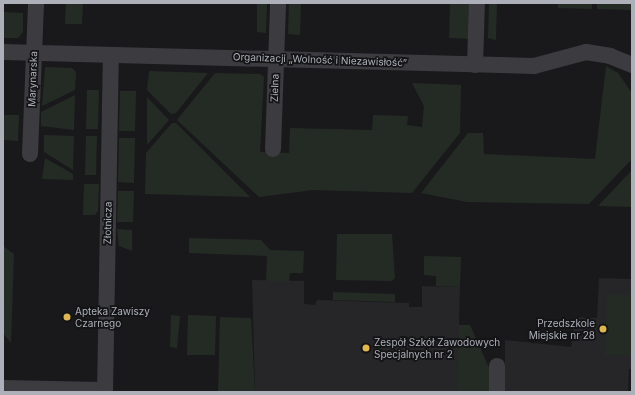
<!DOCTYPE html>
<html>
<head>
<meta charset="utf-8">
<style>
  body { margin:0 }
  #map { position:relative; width:635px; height:395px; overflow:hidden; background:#19191b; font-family:Inter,sans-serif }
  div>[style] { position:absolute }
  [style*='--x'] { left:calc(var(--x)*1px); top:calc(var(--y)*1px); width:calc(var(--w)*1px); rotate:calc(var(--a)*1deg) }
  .built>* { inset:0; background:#262528 }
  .green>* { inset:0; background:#242b25 }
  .street>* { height:16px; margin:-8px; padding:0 8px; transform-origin:8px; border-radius:8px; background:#3b3b40 }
  .dots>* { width:11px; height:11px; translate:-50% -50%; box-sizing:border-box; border:2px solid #141416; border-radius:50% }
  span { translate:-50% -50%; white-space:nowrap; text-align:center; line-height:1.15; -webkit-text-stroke:3.5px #141416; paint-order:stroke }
  .street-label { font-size:10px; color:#adb0b9 }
  .poi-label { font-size:10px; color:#adb0b9 }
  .left { translate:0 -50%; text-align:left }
  .right { translate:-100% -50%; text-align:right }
  .frame { position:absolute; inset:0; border:4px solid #adb0b9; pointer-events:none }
</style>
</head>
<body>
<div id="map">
  <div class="built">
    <div style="clip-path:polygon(599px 278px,632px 279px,632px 369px,629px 369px,628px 392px,505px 392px,505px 340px,571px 347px,575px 317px,597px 318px)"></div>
    <div style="clip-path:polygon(252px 280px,304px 281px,304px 304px,315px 305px,317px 300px,409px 303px,409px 307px,422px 307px,422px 286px,460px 287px,459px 325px,470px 325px,489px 392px,255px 392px)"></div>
  </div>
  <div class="green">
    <div style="clip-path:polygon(66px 3px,83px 3px,82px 24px,65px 24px)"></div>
    <div style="clip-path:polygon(257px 3px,267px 3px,266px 33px,257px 32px)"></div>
    <div style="clip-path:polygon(289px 3px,301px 3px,300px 35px,288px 34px)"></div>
    <div style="clip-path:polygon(450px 3px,471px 3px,470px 39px,449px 38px)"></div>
    <div style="clip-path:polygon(489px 3px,497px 3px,496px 40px,488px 38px)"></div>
    <div style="clip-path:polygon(558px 3px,592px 3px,592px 9px,558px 8px)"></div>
    <div style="clip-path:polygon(597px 3px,631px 3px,631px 10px,597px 9px)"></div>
    <div style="clip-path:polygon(3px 12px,23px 13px,23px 32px,18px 38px,3px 38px)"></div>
    <div style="clip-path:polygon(606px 66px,618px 73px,632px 93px,632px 159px,589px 204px,467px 202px,421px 193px,468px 133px,483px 133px,484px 154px,595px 159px)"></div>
    <div style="clip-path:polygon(45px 67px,72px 68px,76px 72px,75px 90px,42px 106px)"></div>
    <div style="clip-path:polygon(149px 71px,208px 73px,176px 113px,171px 114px,147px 90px)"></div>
    <div style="clip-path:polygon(215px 73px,260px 74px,264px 77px,260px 152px,289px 153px,290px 128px,372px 130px,373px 115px,408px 116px,407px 125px,422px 127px,424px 106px,412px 83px,461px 85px,460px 133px,412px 193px,313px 190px,259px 197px,177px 120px)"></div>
    <div style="clip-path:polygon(87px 90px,99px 90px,98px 129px,86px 129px)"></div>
    <div style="clip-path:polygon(120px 91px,136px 91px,135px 131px,119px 131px)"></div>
    <div style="clip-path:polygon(75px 95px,74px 130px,41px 126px,41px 112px)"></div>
    <div style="clip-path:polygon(147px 97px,169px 120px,147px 145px)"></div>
    <div style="clip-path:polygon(3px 115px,19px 115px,18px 141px,3px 140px)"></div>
    <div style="clip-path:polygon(172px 123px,176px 123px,250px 197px,145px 194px,146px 153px)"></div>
    <div style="clip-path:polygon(44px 135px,74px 136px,73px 170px,44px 152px)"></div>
    <div style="clip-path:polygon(86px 136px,97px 136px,96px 175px,85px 175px)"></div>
    <div style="clip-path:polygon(119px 138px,135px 138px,134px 183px,118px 182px)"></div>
    <div style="clip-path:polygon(45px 158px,73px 174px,73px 180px,42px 179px)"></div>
    <div style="clip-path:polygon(632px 170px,632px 207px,598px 206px)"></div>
    <div style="clip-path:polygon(84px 184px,99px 184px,98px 211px,95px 215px,83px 215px)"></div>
    <div style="clip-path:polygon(118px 191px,134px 191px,133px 222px,117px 222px)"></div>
    <div style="clip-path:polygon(117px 229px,132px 230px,132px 251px,119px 246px)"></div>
    <div style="clip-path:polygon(337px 234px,392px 234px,395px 278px,392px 281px,336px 280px)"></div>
    <div style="clip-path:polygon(189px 238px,261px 240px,270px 250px,304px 251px,303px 273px,290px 273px,289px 281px,266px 281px,267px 256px,189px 253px)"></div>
    <div style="clip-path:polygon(3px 246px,14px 254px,11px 343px,3px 333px)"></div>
    <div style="clip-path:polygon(424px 256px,461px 257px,460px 287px,436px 286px,436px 276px,424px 275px)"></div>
    <div style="clip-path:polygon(333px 292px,395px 294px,395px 302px,333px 300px)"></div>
    <div style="clip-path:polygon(607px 295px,632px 295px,632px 355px,605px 355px)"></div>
    <div style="clip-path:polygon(171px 315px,180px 316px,177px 348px,170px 347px)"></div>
    <div style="clip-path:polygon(188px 315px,216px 316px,215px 355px,187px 355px)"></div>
    <div style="clip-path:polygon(220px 317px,251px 318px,255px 392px,218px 392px)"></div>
    <div style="clip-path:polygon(459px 325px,470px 325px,490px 370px,489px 392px,457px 392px)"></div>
  </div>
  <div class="street">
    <div style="--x:3;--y:52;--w:531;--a:1.51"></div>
    <div style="--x:534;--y:66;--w:54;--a:-15.1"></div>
    <div style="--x:586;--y:52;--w:24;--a:9"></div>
    <div style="--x:610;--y:56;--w:24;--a:22"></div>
    <div style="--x:475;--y:65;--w:62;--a:-88.2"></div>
    <div style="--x:273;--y:149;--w:146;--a:-88"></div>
    <div style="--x:30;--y:154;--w:151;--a:-87.7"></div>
    <div style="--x:3;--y:388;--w:102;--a:1.1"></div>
    <div style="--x:105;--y:392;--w:337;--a:-89"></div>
    <div style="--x:497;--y:392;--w:26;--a:-90"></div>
  </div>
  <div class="dots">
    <div style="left:67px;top:317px;background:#dfb74d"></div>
    <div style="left:603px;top:329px;background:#dfb74d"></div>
    <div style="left:366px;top:348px;background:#dfb74d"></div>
  </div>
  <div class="street-label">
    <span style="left:320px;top:60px;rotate:2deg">Organizacji „Wolność i Niezawisłość”</span>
    <span style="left:33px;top:79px;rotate:-88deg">Marynarska</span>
    <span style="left:275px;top:88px;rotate:-88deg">Zielna</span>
    <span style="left:108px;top:223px;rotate:-89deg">Złotnicza</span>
  </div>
  <div class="poi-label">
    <span class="left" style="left:75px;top:317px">Apteka Zawiszy<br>Czarnego</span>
    <span class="right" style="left:595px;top:329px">Przedszkole<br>Miejskie nr 28</span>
    <span class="left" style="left:374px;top:348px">Zespół Szkół Zawodowych<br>Specjalnych nr 2</span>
  </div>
  <div class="frame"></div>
</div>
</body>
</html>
